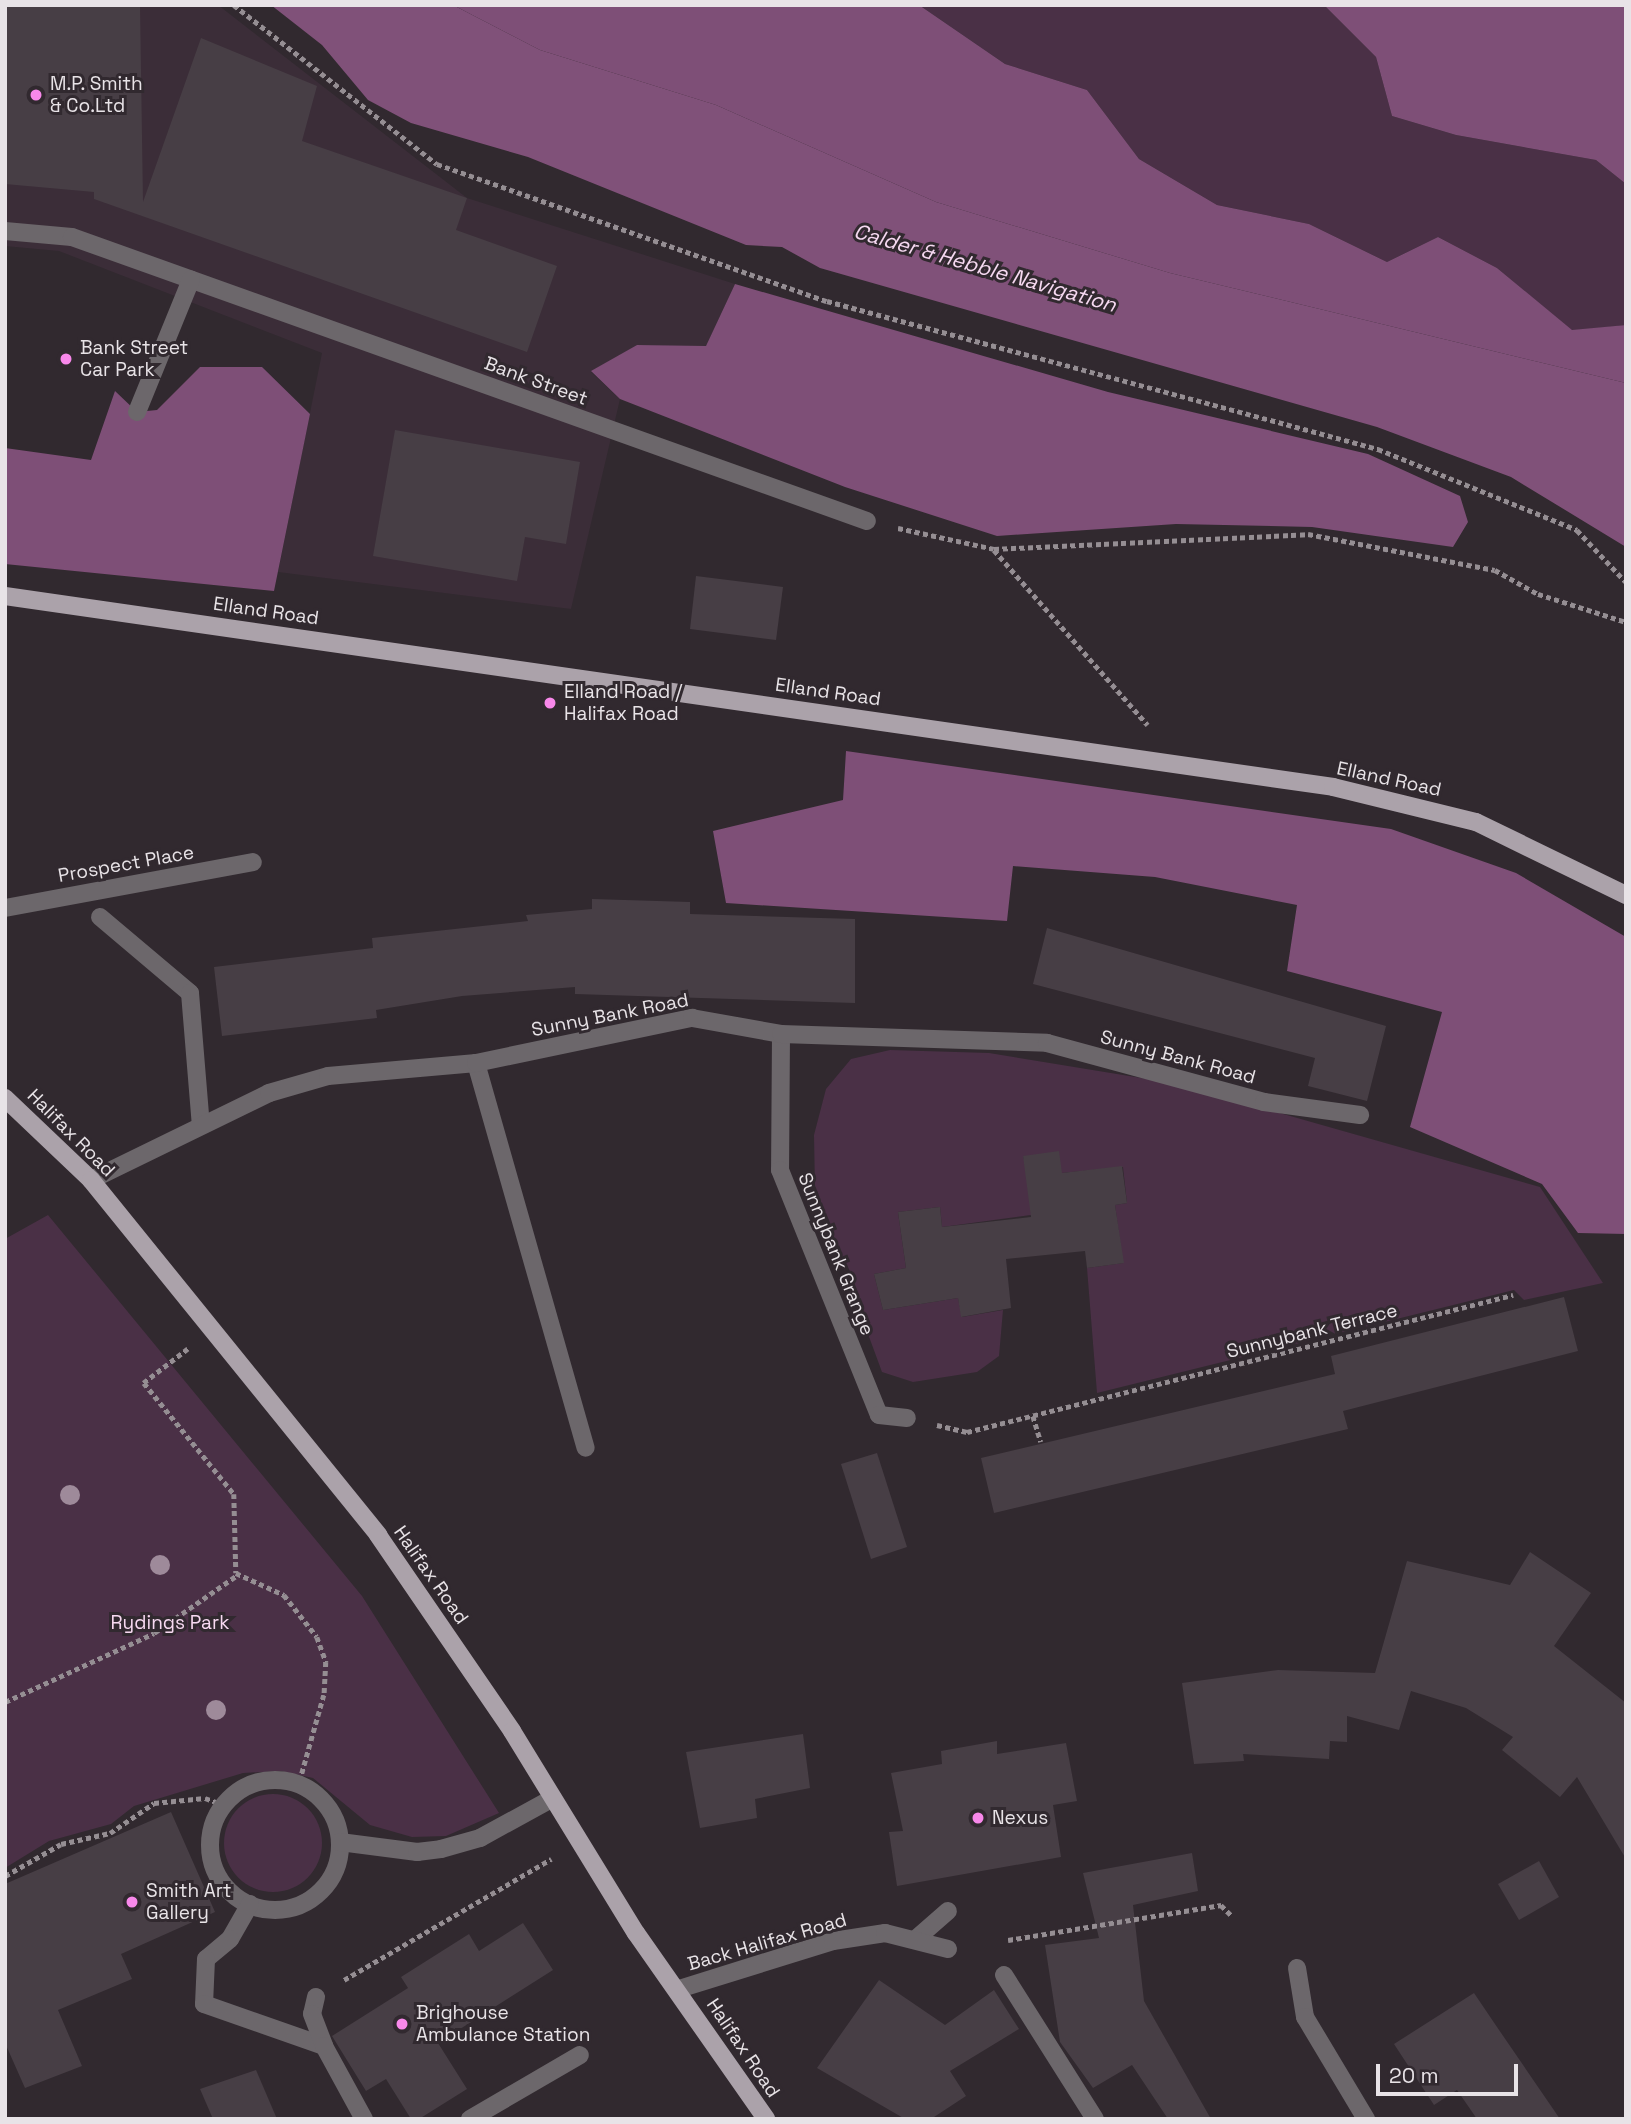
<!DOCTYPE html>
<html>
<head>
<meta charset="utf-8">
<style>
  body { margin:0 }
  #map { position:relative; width:1631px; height:2124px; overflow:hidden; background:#31292f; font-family:"Space Grotesk",sans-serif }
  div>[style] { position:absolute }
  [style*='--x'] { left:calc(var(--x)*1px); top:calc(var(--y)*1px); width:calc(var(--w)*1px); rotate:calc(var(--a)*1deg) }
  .built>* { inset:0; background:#3b2d38 }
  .green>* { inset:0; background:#4a3046 }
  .round { border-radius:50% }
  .forest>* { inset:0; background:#7e4f77 }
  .water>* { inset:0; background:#805179 }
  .building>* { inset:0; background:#473e45 }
  .path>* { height:4.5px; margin-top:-2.25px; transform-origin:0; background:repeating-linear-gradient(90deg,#958e93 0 5px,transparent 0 8.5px) }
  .minor>* { height:18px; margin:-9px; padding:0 9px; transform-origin:9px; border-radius:9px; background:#6c676b }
  .minor>.ring { margin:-9px; padding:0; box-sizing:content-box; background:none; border:18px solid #6c676b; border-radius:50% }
  .major>* { height:18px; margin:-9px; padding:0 9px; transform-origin:9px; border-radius:9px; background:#aba2aa }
  .trees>* { width:20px; height:20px; margin:-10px; border-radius:50%; background:#9e8a9a }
  .dots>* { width:19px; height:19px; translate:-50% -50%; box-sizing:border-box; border:4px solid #31292f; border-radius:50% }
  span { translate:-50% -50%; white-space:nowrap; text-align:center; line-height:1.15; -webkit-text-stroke:6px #31292f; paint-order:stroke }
  .poi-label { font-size:19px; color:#e8e3e7 }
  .left { translate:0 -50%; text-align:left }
  .street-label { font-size:19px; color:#e8e3e7 }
  .park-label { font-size:19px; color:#f7d9f1 }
  .water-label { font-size:21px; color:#f6d9f1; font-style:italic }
  .frame { position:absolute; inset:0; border:7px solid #e8e3e7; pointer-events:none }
  .scale { position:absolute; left:1376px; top:2064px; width:142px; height:32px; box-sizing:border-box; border:4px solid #e8e3e7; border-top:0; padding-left:9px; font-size:21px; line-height:24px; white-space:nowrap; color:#e8e3e7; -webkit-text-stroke:5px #31292f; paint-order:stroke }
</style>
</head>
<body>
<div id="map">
  <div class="built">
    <div style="clip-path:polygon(5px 5px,218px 5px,467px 198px,735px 284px,706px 347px,637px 345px,591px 372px,620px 399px,571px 609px,278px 572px,322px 353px,59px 251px,5px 246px)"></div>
  </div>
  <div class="green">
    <div style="clip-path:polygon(919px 5px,1324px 5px,1376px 57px,1392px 116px,1456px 135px,1596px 160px,1626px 184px,1626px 325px,1572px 331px,1497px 268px,1438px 237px,1387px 262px,1309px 224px,1217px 205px,1139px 159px,1087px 90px,1005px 64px)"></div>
    <div style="clip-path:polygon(890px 1050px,989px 1053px,1178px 1084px,1540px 1187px,1603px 1283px,1524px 1300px,1514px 1290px,1097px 1393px,1087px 1268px,1123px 1263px,1115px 1205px,1127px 1203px,1123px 1167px,1062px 1173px,1023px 1156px,1038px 1214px,942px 1227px,940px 1207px,898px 1212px,906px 1268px,874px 1274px,883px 1310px,958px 1298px,962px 1317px,1003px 1310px,999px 1356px,977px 1372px,913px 1382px,882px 1372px,815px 1190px,814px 1135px,826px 1089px,851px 1059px)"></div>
    <div style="clip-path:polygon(48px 1215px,362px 1596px,499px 1813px,446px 1836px,412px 1837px,370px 1825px,313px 1778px,281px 1771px,243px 1773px,134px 1806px,111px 1824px,49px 1841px,5px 1868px,5px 1239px)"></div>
    <div class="round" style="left:224px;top:1794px;width:98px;height:98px"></div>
  </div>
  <div class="forest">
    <div style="clip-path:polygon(453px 5px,919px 5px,1005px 64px,1087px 90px,1139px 159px,1217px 205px,1309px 224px,1387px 262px,1438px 237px,1497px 268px,1572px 330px,1626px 325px,1626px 383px,1170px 273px,936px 202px,716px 105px,540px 50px)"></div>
    <div style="clip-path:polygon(1324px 5px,1626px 5px,1626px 184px,1596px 160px,1456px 135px,1392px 116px,1376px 57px)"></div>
    <div style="clip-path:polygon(735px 284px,1108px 392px,1368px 454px,1460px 496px,1468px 522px,1453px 547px,1312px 527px,1176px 524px,997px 536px,845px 487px,620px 399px,591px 371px,637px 345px,706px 346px)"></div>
    <div style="clip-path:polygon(200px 367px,262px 367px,310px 414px,274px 591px,5px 564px,5px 448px,91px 460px,115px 391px,137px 412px,157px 410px)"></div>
    <div style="clip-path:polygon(846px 751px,1391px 829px,1516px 873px,1626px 937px,1626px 1234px,1578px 1233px,1542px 1184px,1410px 1127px,1442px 1012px,1287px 971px,1297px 905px,1155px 877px,1013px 866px,1007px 921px,726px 903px,713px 831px,843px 800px)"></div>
  </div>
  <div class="water">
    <div style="clip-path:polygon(271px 5px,453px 5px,540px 50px,716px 105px,936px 202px,1170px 273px,1626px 383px,1626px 547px,1511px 477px,1377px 427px,820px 268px,782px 247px,746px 245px,528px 157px,411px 123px,368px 100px,322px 45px)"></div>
  </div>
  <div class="building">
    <div style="clip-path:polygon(5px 5px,140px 5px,143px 202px,201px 38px,317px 86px,302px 141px,467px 198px,456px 230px,557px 266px,527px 352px,94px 199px,94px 192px,5px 184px)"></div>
    <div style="clip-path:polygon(395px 430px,580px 462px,566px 544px,525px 537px,517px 581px,373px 556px)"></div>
    <div style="clip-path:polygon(696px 576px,783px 587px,776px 640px,690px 629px)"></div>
    <div style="clip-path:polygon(592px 899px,690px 902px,690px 914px,855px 919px,855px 1003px,575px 994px,575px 987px,462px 996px,376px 1010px,377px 1018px,222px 1036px,214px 967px,373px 948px,372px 938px,528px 921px,526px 915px,592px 909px)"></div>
    <div style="clip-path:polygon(1047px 928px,1386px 1026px,1367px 1101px,1308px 1086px,1315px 1058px,1033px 984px)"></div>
    <div style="clip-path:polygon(1059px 1151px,1062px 1173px,1122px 1166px,1127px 1203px,1115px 1205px,1124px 1263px,1087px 1268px,1085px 1251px,1006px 1259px,1011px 1308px,961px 1317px,958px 1298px,883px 1310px,874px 1274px,906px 1268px,898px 1212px,940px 1207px,942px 1227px,1031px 1217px,1023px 1156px)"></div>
    <div style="clip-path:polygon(1564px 1297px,1578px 1351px,1343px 1411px,1348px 1429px,994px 1513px,981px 1458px,1335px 1374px,1331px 1356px)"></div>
    <div style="clip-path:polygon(877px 1453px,907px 1547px,871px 1559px,841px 1464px)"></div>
    <div style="clip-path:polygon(1530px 1552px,1591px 1593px,1554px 1646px,1626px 1703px,1626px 1859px,1577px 1777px,1560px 1797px,1502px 1750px,1513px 1737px,1466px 1708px,1411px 1691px,1399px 1730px,1347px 1716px,1347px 1742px,1330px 1741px,1329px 1759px,1243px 1754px,1244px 1761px,1194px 1764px,1182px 1683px,1278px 1670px,1375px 1673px,1407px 1561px,1510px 1585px)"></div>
    <div style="clip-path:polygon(803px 1734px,810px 1788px,755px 1799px,757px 1818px,700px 1828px,686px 1752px)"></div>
    <div style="clip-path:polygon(997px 1741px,997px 1754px,1066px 1743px,1077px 1801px,1053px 1805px,1061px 1857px,897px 1886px,889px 1832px,903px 1831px,891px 1773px,942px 1764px,941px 1751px)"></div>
    <div style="clip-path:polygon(171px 1812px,215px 1912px,121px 1954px,132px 1979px,58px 2010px,82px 2066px,25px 2088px,5px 2043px,5px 1884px)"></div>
    <div style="clip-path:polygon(1192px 1853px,1198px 1891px,1133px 1905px,1144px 2001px,1211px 2119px,1168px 2119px,1132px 2065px,1093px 2088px,1060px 2042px,1045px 1945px,1099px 1938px,1083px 1873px)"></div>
    <div style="clip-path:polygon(1539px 1861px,1559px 1897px,1519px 1920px,1498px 1884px)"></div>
    <div style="clip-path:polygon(523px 1923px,553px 1970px,438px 2043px,467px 2089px,419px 2119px,411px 2119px,386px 2079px,366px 2091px,332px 2036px,408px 1988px,401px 1977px,469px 1934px,479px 1951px)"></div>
    <div style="clip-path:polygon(879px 1980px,945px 2025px,994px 1990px,1019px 2029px,950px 2071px,966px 2096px,931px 2119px,905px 2119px,817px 2068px)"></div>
    <div style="clip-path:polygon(1474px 1993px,1497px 2027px,1560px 2119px,1477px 2119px,1457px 2090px,1434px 2105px,1394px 2044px)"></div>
    <div style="clip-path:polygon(256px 2070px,277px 2119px,213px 2119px,200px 2089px)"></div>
  </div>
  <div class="path">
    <div style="--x:234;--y:5;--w:258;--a:38.1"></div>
    <div style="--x:437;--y:164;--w:413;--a:19.4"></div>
    <div style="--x:827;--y:301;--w:571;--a:15.03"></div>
    <div style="--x:1378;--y:449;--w:215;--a:22.1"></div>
    <div style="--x:1577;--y:530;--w:71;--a:46.7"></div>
    <div style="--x:898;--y:528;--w:98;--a:12.3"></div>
    <div style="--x:994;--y:549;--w:314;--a:-2.7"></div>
    <div style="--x:1308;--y:534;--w:190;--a:10.9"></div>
    <div style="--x:1495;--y:570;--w:49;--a:29.2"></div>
    <div style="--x:1538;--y:594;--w:92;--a:17.7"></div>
    <div style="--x:994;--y:550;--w:233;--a:48.7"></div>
    <div style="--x:188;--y:1349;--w:56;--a:142.3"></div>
    <div style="--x:144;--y:1383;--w:143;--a:51"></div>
    <div style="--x:234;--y:1494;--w:79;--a:88.5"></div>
    <div style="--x:236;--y:1573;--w:53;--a:24.6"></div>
    <div style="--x:284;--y:1595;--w:53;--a:51.8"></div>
    <div style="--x:317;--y:1637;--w:27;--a:70"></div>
    <div style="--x:326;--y:1662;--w:33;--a:93"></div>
    <div style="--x:324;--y:1695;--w:92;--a:105.7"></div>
    <div style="--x:1033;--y:1416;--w:27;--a:73"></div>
    <div style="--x:937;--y:1425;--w:31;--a:13"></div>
    <div style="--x:967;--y:1432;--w:563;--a:-14.09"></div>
    <div style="--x:5;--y:1702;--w:164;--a:-24.8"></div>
    <div style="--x:154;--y:1633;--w:103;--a:-34.8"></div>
    <div style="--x:5;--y:1876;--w:64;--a:-29.7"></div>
    <div style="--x:61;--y:1844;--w:50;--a:-12.7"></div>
    <div style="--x:110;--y:1833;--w:53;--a:-34.3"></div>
    <div style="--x:154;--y:1803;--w:51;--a:-5.6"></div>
    <div style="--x:205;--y:1798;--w:20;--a:20"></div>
    <div style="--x:1008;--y:1940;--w:216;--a:-9.3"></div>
    <div style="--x:1221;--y:1905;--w:16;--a:45"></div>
    <div style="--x:344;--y:1980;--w:240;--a:-30.3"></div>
  </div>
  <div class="minor">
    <div style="--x:5;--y:231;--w:67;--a:5.1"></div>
    <div style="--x:72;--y:237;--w:844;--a:19.66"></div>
    <div style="--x:137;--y:412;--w:143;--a:-67.8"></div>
    <div style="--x:5;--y:908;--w:252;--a:-10.5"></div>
    <div style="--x:100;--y:917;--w:118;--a:40.2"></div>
    <div style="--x:190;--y:993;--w:133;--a:85.3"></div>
    <div style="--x:781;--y:1034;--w:136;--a:90.4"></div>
    <div style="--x:780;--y:1170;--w:264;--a:68"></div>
    <div style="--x:879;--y:1415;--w:28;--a:6"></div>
    <div style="--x:476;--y:1063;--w:400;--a:74.1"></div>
    <div style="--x:91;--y:1180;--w:198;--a:-26"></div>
    <div style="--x:269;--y:1093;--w:61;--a:-16.1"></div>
    <div style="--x:328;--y:1076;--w:149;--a:-5"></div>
    <div style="--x:476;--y:1063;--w:221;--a:-11.8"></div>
    <div style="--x:692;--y:1018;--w:90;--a:10.2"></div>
    <div style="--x:781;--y:1034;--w:266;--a:1.9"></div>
    <div style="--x:1047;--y:1043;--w:225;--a:15.2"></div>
    <div style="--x:1264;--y:1102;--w:97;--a:7.7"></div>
    <div class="ring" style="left:210px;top:1780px;width:112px;height:112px"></div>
    <div style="--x:340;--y:1842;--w:78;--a:7.4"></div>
    <div style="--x:417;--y:1852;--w:24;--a:-7"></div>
    <div style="--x:441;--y:1849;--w:41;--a:-15.8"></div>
    <div style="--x:480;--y:1838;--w:83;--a:-28.7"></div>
    <div style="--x:250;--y:1904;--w:40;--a:119.7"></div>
    <div style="--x:230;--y:1939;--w:31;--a:140"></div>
    <div style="--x:206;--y:1959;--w:45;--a:92.5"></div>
    <div style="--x:204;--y:2004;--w:127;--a:19.3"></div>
    <div style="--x:917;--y:1938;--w:41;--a:-41.1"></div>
    <div style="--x:1297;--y:1968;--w:50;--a:80.7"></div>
    <div style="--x:1305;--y:2017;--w:119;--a:59.1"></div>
    <div style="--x:1004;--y:1975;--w:170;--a:57.7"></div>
    <div style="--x:679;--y:1989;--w:161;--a:-17.3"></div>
    <div style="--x:833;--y:1941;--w:53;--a:-8.7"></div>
    <div style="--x:885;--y:1933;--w:65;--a:14.3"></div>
    <div style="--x:316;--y:1997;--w:17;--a:103"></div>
    <div style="--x:312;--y:2014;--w:34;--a:69"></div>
    <div style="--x:324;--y:2046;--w:83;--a:61.3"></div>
    <div style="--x:470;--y:2119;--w:127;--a:-30.2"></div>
  </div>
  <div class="major">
    <div style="--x:5;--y:596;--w:1342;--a:8.18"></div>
    <div style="--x:1333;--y:787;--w:147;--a:13.8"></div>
    <div style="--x:1476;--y:822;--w:167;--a:26"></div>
    <div style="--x:5;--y:1098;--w:119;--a:43.6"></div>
    <div style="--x:91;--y:1180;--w:457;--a:51"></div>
    <div style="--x:378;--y:1535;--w:237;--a:55.6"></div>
    <div style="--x:512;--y:1731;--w:237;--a:58.5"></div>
    <div style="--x:636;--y:1933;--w:227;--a:55"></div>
  </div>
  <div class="trees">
    <div style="left:70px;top:1495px"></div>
    <div style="left:160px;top:1565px"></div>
    <div style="left:216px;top:1710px"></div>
  </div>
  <div class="dots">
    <div style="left:36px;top:95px;background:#f888ea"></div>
    <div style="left:66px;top:359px;background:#f888ea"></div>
    <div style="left:550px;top:703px;background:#f888ea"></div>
    <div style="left:978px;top:1818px;background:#f888ea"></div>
    <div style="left:132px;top:1902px;background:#f888ea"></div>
    <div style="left:402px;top:2024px;background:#f888ea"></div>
  </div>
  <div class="poi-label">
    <span class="left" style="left:50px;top:95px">M.P. Smith<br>&amp; Co.Ltd</span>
    <span class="left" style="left:80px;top:359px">Bank Street<br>Car Park</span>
    <span class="left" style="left:564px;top:703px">Elland Road /<br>Halifax Road</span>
    <span class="left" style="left:992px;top:1818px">Nexus</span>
    <span class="left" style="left:146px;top:1902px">Smith Art<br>Gallery</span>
    <span class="left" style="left:416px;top:2024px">Brighouse<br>Ambulance Station</span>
  </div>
  <div class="street-label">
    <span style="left:536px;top:381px;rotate:20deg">Bank Street</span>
    <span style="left:266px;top:611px;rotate:8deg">Elland Road</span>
    <span style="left:828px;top:692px;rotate:8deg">Elland Road</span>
    <span style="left:1389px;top:779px;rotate:12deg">Elland Road</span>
    <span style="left:126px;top:864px;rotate:-10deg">Prospect Place</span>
    <span style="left:610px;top:1015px;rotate:-11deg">Sunny Bank Road</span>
    <span style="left:1178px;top:1057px;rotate:15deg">Sunny Bank Road</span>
    <span style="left:71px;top:1133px;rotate:45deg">Halifax Road</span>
    <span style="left:836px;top:1254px;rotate:68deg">Sunnybank Grange</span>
    <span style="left:1312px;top:1331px;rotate:-14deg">Sunnybank Terrace</span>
    <span style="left:431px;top:1575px;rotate:55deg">Halifax Road</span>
    <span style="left:767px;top:1942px;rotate:-16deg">Back Halifax Road</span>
    <span style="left:743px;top:2048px;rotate:56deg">Halifax Road</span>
  </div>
  <div class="park-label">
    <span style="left:170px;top:1623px">Rydings Park</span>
  </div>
  <div class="water-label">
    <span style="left:985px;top:268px;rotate:16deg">Calder &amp; Hebble Navigation</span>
  </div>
  <div class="frame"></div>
  <div class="scale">20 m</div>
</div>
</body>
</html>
